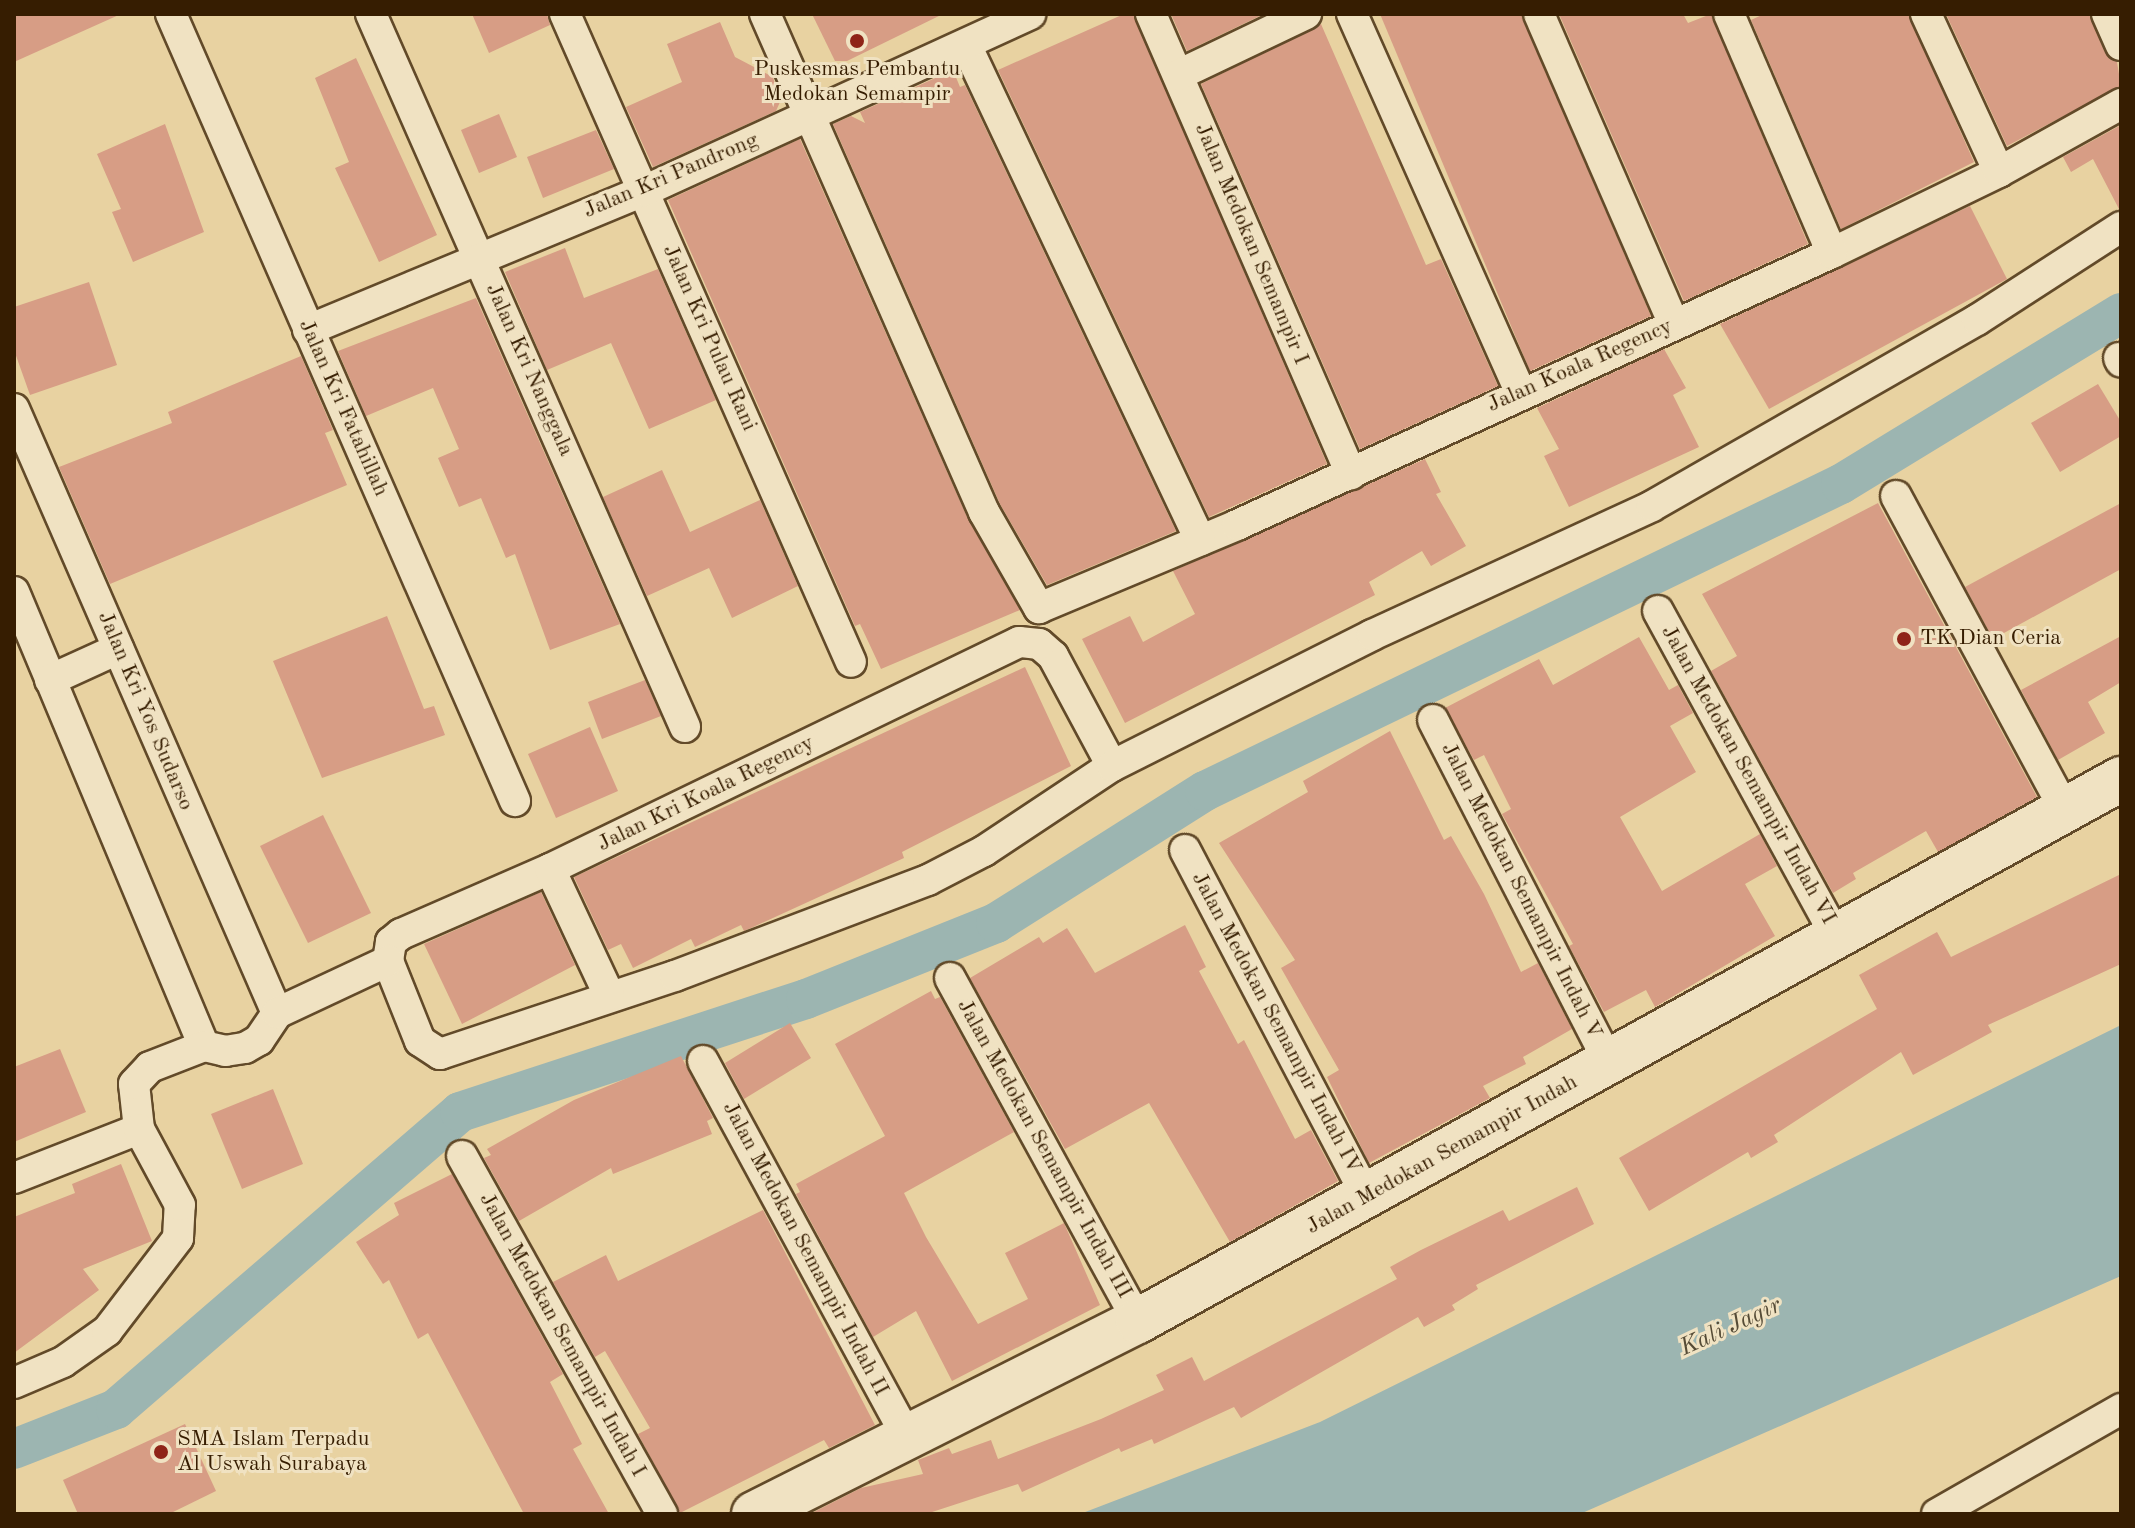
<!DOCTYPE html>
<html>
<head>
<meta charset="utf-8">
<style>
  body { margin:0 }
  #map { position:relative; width:2135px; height:1528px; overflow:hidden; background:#e8d2a1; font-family:"Old Standard TT",serif }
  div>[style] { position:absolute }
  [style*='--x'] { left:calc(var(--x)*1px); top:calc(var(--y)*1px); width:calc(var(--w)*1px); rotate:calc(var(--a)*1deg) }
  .water>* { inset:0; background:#9cb5b1 }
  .canal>* { height:40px; margin:-20px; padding:0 20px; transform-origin:20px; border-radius:20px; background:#9cb5b1 }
  .building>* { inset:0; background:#d79d85 }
  .roads { filter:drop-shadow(2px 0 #624a29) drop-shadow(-2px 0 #624a29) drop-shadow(0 2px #624a29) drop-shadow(0 -2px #624a29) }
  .street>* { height:30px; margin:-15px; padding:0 15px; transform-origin:15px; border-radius:15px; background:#f0e2c2 }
  .secondary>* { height:44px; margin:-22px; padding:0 22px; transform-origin:22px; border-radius:22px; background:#f0e2c2 }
  .dots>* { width:22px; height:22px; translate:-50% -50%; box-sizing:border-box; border:4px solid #f0e2c2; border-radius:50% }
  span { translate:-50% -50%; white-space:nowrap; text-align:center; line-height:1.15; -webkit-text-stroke:6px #f0e2c2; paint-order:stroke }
  .poi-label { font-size:22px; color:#361d01 }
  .left { translate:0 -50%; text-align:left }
  .street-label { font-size:22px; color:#361d01 }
  .water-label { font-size:24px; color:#554b36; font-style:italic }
  .frame { position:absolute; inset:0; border:16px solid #361d01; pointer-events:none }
</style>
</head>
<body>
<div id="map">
  <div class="water">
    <div style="clip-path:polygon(2121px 1025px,2121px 1276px,1580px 1514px,1080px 1514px,1320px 1422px)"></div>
  </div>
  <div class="canal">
    <div style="--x:14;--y:1449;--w:110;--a:-21.4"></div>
    <div style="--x:116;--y:1409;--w:454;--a:-40.8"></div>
    <div style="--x:460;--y:1112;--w:364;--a:-18.1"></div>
    <div style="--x:806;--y:999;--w:205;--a:-21.8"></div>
    <div style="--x:996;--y:923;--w:247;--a:-32.3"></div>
    <div style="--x:1205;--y:791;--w:706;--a:-25.77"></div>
    <div style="--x:1841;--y:484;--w:328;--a:-31.4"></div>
  </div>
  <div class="building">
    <div style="clip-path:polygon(14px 14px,121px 14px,14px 62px)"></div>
    <div style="clip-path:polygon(472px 14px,547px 14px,550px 25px,489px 53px)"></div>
    <div style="clip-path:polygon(812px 14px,943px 14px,847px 61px,835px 61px)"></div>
    <div style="clip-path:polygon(1124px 14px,1133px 14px,1327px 464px,1209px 517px,998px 70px)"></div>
    <div style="clip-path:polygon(1171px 14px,1264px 14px,1187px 51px)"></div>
    <div style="clip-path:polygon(1380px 14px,1521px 14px,1651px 316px,1530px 371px)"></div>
    <div style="clip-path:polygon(1559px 14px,1683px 14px,1688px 23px,1711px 14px,1808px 244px,1684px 301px)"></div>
    <div style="clip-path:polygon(1764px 14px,1908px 14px,1974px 162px,1841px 229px,1751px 20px)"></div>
    <div style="clip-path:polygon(1946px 14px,2089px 14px,2105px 52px,2117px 62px,2121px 86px,2007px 146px)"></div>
    <div style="clip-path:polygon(720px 22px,735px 57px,773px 77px,780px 102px,776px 111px,653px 167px,626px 107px,682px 82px,667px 44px)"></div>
    <div style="clip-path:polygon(1321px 24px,1426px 265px,1441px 259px,1498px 386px,1360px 449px,1201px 84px)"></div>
    <div style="clip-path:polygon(356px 58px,437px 235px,379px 262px,335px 168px,349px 162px,315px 78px)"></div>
    <div style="clip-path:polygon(953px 70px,960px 87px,965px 85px,1176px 531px,1047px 585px,1000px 504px,833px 124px,851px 116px,865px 123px,860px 112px)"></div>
    <div style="clip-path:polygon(499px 114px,517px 157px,479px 173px,461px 130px)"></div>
    <div style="clip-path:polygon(165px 124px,204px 232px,133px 262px,112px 212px,121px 209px,97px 154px)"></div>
    <div style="clip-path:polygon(2121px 125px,2121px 209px,2119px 209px,2093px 159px,2071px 172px,2063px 157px)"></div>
    <div style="clip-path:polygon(596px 130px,614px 169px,543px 198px,527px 157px)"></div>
    <div style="clip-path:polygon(800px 139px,968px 519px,1020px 610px,881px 669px,860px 624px,855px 626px,668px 200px)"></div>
    <div style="clip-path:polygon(1970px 206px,2007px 279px,1769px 409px,1720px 324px)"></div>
    <div style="clip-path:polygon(565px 248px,584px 298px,658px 269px,716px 400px,649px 429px,611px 343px,547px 370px,505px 272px)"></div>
    <div style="clip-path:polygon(89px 282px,117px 365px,30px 395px,14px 350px,14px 307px)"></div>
    <div style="clip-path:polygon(476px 298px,620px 624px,550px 650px,515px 554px,506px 558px,481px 498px,459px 507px,438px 458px,459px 449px,433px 388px,366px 416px,338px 351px)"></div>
    <div style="clip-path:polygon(1664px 349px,1686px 388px,1673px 395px,1699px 447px,1569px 507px,1544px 456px,1559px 449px,1537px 408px)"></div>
    <div style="clip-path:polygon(301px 356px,333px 430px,325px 433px,347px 485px,110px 584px,59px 467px,172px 423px,168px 412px)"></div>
    <div style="clip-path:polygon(2098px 384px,2121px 422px,2121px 436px,2060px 472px,2031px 423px)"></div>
    <div style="clip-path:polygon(1425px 459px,1441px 492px,1436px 494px,1466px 546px,1431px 566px,1422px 551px,1369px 582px,1375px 595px,1125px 723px,1082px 639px,1130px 616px,1143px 642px,1195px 614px,1173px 571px)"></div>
    <div style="clip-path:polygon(662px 470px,690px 532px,760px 500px,798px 586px,732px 618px,709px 568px,647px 596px,603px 497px)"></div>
    <div style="clip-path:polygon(1878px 503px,2037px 797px,1938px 852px,1926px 831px,1853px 873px,1856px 879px,1833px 893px,1711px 671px,1737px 656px,1702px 594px)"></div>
    <div style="clip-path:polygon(2121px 503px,2121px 569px,1993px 639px,1965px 587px)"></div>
    <div style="clip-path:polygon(387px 616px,424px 709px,434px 706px,445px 735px,322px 778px,273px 661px)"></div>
    <div style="clip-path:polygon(2121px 636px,2121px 682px,2088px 702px,2105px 733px,2058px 760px,2021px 690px)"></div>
    <div style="clip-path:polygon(1639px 637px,1669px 690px,1678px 685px,1693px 713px,1670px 726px,1696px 772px,1620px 817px,1662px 891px,1760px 834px,1777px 866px,1745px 884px,1775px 936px,1655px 1007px,1646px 990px,1604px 1012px,1569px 946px,1573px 944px,1502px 814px,1511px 809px,1484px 755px,1474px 760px,1445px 708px,1539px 659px,1553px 685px)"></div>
    <div style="clip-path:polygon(1025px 667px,1071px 766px,902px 852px,904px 858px,751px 928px,744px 931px,741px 925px,695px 947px,691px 939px,633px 968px,621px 944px,608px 950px,574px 877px)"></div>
    <div style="clip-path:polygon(645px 680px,661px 716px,602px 739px,588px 702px)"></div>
    <div style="clip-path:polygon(590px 727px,618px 791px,556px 818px,528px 754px)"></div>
    <div style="clip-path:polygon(1390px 731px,1444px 840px,1451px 836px,1484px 894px,1521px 972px,1538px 963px,1572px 1029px,1523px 1057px,1526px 1064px,1483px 1086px,1490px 1098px,1369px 1163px,1327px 1077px,1339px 1070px,1281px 968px,1295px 960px,1219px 843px,1308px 792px,1303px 781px)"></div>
    <div style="clip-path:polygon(323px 815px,371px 913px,308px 943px,260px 846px)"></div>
    <div style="clip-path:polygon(2121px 874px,2121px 964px,1988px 1025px,1992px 1032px,1913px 1075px,1901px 1052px,1774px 1135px,1778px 1142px,1751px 1158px,1748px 1152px,1649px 1211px,1619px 1158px,1877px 1009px,1859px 975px,1937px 932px,1951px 957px)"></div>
    <div style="clip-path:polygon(541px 892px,575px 965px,462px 1024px,424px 944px)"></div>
    <div style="clip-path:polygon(1185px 925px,1206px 967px,1199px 971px,1238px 1044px,1244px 1040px,1295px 1139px,1311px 1130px,1338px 1181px,1230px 1242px,1149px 1103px,1065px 1149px,970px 978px,1039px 937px,1043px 943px,1067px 928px,1095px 973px)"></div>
    <div style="clip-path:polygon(931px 991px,935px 999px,940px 997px,1014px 1132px,904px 1193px,926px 1237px,978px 1324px,1028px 1299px,1005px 1253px,1064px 1223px,1100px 1305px,952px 1381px,916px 1311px,873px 1337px,796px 1194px,800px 1192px,796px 1184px,885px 1136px,835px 1044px)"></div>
    <div style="clip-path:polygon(790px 1023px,811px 1058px,744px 1099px,725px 1063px)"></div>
    <div style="clip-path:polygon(60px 1049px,86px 1112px,14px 1142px,14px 1067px)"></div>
    <div style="clip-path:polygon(681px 1056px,713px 1118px,707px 1121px,712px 1134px,613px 1174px,611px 1168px,519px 1221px,484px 1158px,491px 1155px,487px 1149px,574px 1100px)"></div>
    <div style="clip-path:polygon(273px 1089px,303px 1164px,242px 1189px,211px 1114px)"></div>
    <div style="clip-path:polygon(121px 1164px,152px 1241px,83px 1269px,99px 1290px,14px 1353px,14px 1217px,75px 1193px,72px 1184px)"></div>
    <div style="clip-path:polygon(452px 1174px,563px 1374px,550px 1382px,582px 1444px,573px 1449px,609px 1514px,524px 1514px,428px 1333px,418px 1339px,389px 1280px,383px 1284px,356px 1242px,399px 1215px,394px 1203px)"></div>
    <div style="clip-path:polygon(1577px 1187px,1594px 1224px,1476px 1285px,1478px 1289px,1452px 1305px,1455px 1310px,1424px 1327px,1418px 1317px,1241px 1418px,1234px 1407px,1154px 1444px,1152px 1439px,1121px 1452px,1119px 1448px,1022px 1492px,1018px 1484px,926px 1514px,810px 1514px,861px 1488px,923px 1474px,918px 1460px,949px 1448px,952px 1454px,991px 1440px,998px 1459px,1101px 1419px,1164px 1390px,1156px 1375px,1192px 1357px,1204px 1381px,1397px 1279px,1390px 1267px,1421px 1250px,1503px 1210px,1509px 1221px)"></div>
    <div style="clip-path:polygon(763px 1210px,875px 1425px,829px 1448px,824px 1440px,680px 1513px,638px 1434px,650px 1428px,605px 1351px,595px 1357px,553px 1282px,606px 1255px,618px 1281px)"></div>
    <div style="clip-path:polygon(185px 1424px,216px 1491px,169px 1514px,78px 1514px,63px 1480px)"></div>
  </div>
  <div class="roads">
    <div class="street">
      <div style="--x:171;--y:14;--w:859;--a:66.39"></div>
      <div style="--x:371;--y:14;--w:779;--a:66.23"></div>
      <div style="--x:565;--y:14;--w:708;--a:66.19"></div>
      <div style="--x:765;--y:14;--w:544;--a:66.26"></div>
      <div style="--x:984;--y:512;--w:111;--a:60.2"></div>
      <div style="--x:1039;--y:608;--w:215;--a:-22.7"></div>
      <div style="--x:1237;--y:525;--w:654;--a:-24.57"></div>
      <div style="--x:1832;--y:253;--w:186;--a:-25.9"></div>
      <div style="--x:1999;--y:172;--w:140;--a:-29.1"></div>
      <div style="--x:1151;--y:14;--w:502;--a:66.5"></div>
      <div style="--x:1352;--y:14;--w:414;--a:66"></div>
      <div style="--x:1539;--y:14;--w:338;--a:66.5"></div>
      <div style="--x:1729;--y:14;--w:260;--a:66.7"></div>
      <div style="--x:1926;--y:14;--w:174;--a:65.2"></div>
      <div style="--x:2107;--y:14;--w:34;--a:66"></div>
      <div style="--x:966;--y:45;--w:548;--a:64.7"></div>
      <div style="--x:1178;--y:75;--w:142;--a:-25.5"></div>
      <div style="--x:308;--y:330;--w:364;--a:-22.5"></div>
      <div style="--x:644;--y:191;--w:425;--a:-24.6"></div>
      <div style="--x:2119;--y:358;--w:4;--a:63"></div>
      <div style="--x:14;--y:409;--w:659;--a:66.47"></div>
      <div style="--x:1896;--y:496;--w:357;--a:61.7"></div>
      <div style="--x:14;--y:592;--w:492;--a:67.3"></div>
      <div style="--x:1658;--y:611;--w:373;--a:61.3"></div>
      <div style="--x:50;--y:680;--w:75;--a:-24.5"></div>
      <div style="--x:1433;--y:720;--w:385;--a:62.8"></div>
      <div style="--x:1112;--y:766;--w:125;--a:-118.2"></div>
      <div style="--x:1053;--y:656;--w:18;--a:-139"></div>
      <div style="--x:1039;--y:644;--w:20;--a:-174"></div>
      <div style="--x:1019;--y:642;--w:521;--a:154.17"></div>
      <div style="--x:550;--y:869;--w:163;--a:156.4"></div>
      <div style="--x:401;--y:934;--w:13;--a:141"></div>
      <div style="--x:391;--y:942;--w:19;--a:99"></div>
      <div style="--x:388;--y:961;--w:86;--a:68.2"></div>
      <div style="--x:420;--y:1041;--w:24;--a:33"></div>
      <div style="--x:440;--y:1054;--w:248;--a:-18.4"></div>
      <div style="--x:675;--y:976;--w:271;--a:-20.8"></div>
      <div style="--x:928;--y:880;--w:63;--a:-27.4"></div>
      <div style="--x:984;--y:851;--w:154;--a:-33.6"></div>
      <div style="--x:1112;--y:766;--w:291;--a:-26.7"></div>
      <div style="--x:1372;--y:635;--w:308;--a:-24.7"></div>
      <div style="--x:1652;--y:506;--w:374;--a:-29.8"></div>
      <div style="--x:1977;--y:320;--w:171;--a:-32.9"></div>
      <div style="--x:1185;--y:850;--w:392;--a:62.3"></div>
      <div style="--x:550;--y:869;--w:139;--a:64.9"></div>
      <div style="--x:950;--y:978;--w:391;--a:61.3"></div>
      <div style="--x:703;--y:1061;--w:428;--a:61.5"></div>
      <div style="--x:462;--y:1156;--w:410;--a:60.8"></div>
      <div style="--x:14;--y:1178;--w:134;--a:-21.4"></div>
      <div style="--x:139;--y:1129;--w:45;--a:-96.3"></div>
      <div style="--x:134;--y:1084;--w:23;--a:-47"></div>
      <div style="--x:150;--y:1067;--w:58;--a:-21.3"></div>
      <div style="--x:204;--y:1046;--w:22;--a:13"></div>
      <div style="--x:225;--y:1051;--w:20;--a:-9"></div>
      <div style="--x:245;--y:1048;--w:16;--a:-30"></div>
      <div style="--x:259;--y:1040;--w:32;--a:-56"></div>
      <div style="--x:277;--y:1013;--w:123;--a:-25.1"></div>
      <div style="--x:14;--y:1383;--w:53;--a:-23.2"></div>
      <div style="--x:63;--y:1362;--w:54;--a:-35.2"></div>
      <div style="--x:107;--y:1331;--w:117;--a:-52.6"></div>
      <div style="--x:178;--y:1238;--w:33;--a:-87"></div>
      <div style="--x:180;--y:1205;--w:86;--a:-118.3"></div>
      <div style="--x:1937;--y:1514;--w:212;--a:-29.7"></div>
    </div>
    <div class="secondary">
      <div style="--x:754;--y:1514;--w:430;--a:-26.7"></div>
      <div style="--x:1138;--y:1321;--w:1123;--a:-28.87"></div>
    </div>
  </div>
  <div class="dots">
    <div style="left:857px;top:41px;background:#8f2418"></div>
    <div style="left:1904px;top:639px;background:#8f2418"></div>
    <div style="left:161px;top:1452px;background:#8f2418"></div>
  </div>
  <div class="poi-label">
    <span style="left:857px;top:82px">Puskesmas Pembantu<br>Medokan Semampir</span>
    <span class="left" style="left:1920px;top:639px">TK Dian Ceria</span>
    <span class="left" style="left:177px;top:1452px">SMA Islam Terpadu<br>Al Uswah Surabaya</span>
  </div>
  <div class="street-label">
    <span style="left:671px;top:176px;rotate:-23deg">Jalan Kri Pandrong</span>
    <span style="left:1251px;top:244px;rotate:67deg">Jalan Medokan Semampir I</span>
    <span style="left:709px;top:338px;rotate:66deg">Jalan Kri Pulau Rani</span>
    <span style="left:1580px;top:366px;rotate:-24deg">Jalan Koala Regency</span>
    <span style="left:529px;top:370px;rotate:66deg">Jalan Kri Nanggala</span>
    <span style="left:343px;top:408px;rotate:66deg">Jalan Kri Fatahillah</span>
    <span style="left:145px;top:711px;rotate:67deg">Jalan Kri Yos Sudarso</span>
    <span style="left:1748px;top:775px;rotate:61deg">Jalan Medokan Semampir Indah VI</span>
    <span style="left:706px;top:794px;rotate:-26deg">Jalan Kri Koala Regency</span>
    <span style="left:1521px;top:891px;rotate:63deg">Jalan Medokan Semampir Indah V</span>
    <span style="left:1276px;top:1023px;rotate:62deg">Jalan Medokan Semampir Indah IV</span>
    <span style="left:1044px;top:1149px;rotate:61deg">Jalan Medokan Semampir Indah III</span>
    <span style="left:1442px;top:1155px;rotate:-29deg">Jalan Medokan Semampir Indah</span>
    <span style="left:805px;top:1249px;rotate:62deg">Jalan Medokan Semampir Indah II</span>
    <span style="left:562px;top:1335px;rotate:61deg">Jalan Medokan Semampir Indah I</span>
  </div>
  <div class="water-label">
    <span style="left:1731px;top:1328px;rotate:-25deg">Kali Jagir</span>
  </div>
  <div class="frame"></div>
</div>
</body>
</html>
